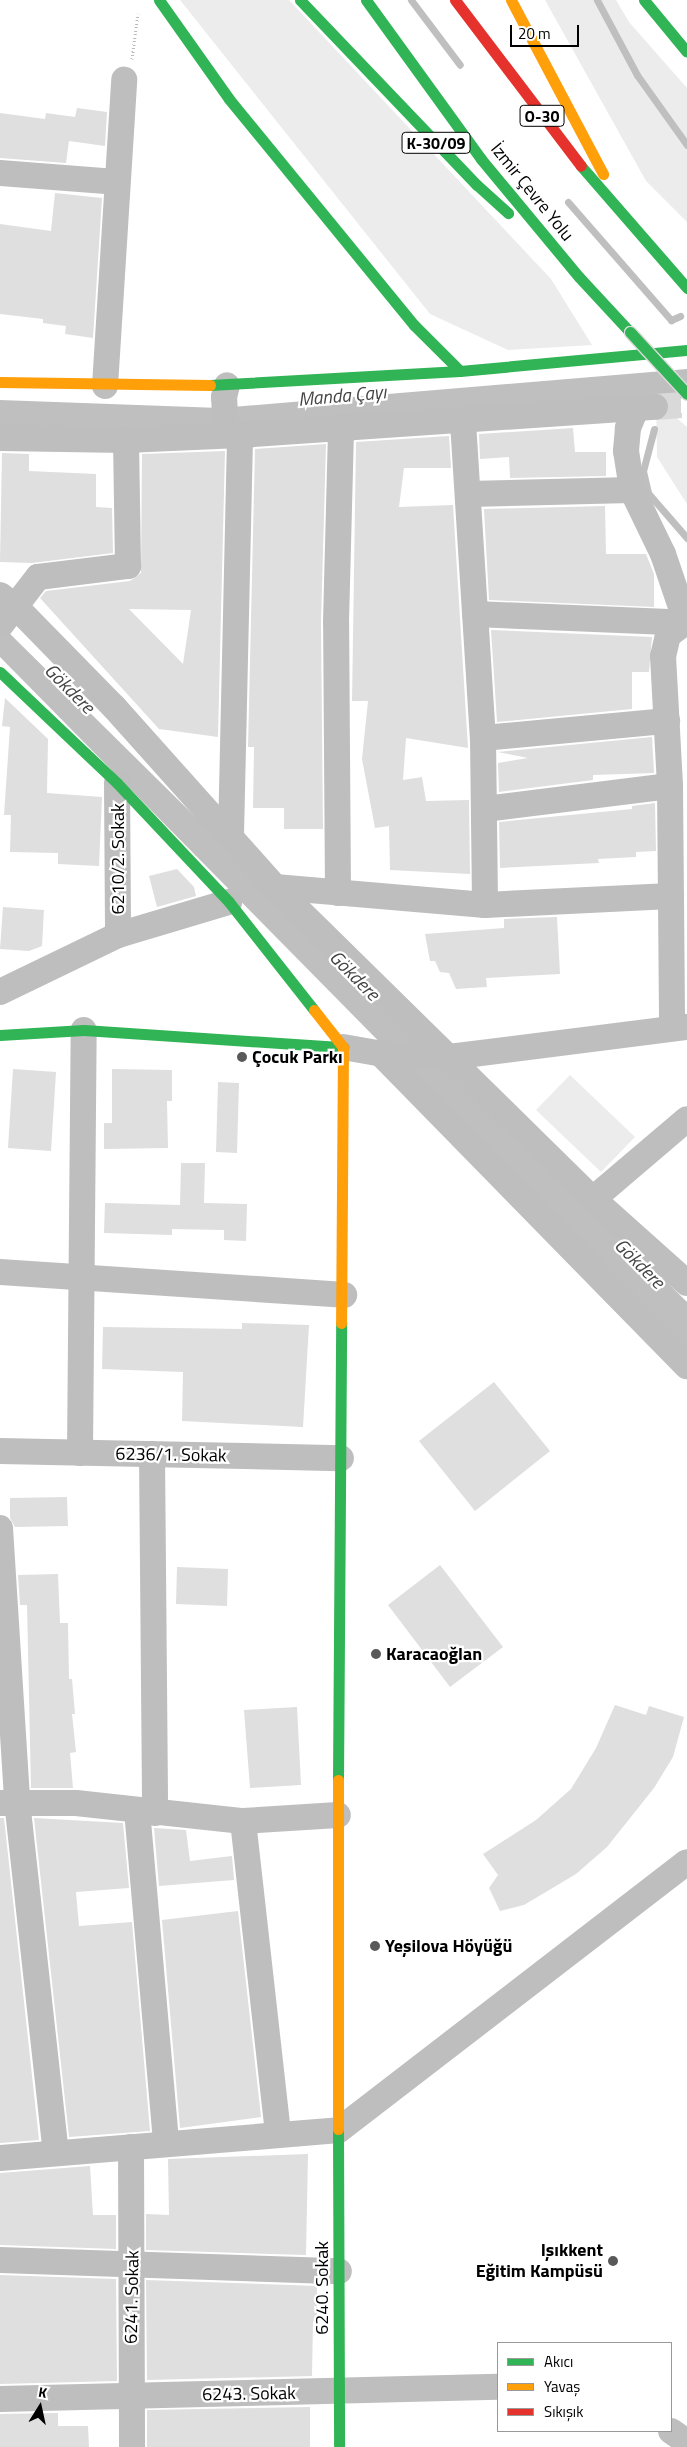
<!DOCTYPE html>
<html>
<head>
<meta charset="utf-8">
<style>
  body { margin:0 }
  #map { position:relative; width:687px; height:2447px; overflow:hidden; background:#fff; font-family:"Titillium Web",sans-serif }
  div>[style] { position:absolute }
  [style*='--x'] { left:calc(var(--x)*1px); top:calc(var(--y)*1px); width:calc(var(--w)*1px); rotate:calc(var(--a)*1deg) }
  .green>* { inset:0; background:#ececec }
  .water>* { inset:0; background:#bfbfbf }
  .stream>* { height:7px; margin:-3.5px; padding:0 3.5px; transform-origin:3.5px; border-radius:3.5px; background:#bfbfbf }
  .building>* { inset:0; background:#dfdfdf }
  .street-tunnel>* { height:26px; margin-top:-13px; transform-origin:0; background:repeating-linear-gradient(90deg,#d9d9d9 0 26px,transparent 0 39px) }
  .path>* { height:3px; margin-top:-1.5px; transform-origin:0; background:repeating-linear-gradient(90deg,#b9b9b9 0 1px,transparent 0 3.5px) }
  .street>* { height:26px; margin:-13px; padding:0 13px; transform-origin:13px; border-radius:13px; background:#bebebe }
  .fast>* { height:11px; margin:-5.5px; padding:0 5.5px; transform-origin:5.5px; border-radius:5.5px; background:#30b455 }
  .slow>* { height:11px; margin:-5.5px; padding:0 5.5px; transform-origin:5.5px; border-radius:5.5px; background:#ff9f0a }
  .jam>* { height:11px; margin:-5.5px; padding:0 5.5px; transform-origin:5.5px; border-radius:5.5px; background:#e5322d }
  .bridges { filter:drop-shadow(1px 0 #dbdbdb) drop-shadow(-1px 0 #dbdbdb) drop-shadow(0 1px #dbdbdb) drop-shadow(0 -1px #dbdbdb) }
  .fast-bridge>* { height:11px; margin:-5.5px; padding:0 5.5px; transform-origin:5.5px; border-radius:5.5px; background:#30b455 }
  .dots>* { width:14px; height:14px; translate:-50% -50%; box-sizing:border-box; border:2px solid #fff; border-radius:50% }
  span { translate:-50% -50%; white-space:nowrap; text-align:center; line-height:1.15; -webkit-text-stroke:4.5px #fff; paint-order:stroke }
  .shield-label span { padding:1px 4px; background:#fff; border:1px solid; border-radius:4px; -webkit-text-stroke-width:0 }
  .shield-label { font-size:16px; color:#000; font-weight:700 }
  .street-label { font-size:18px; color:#000 }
  .poi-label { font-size:18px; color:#000; font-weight:700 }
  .left { translate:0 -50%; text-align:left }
  .right { translate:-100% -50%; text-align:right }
  .water-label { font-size:19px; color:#444; font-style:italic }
  .legend { position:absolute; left:497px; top:2342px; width:175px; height:90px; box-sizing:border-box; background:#fff; border:1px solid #999; margin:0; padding:6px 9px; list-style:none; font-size:15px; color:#000 }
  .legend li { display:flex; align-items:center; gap:10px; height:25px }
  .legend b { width:25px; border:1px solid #999 }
  .north { position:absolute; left:15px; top:2382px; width:50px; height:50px; -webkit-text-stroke:4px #fff; paint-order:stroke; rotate:10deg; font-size:14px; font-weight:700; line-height:20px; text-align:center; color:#000 }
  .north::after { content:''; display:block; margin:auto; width:18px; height:22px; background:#000; clip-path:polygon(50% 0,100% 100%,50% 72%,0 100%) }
  .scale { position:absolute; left:510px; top:25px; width:69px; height:22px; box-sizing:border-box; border:2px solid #000; border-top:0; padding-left:6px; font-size:15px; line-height:18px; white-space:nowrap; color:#000; -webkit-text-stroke:4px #fff; paint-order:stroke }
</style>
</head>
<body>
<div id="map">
  <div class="green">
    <div style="clip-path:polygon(180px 0,289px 0,551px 279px,592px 345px,508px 350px,430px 314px)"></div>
    <div style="clip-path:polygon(545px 0,616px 0,629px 22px,687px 88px,687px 222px,646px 181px)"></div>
    <div style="clip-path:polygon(656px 400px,687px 427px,687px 504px,657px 457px)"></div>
    <div style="clip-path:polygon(570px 1075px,635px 1137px,601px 1172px,536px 1110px)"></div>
  </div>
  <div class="water">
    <div style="clip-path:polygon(687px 369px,687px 398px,243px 431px,0 431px,0 400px,220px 408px)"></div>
    <div style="clip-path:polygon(0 624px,687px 1302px,687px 1354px,0 657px)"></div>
  </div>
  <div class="stream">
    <div style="--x:411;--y:0;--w:81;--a:53"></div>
    <div style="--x:597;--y:0;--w:85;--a:61.9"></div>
    <div style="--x:637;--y:75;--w:86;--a:54.5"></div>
    <div style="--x:568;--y:202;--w:157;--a:48.9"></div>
    <div style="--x:671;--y:320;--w:10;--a:-24"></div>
    <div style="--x:654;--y:429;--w:43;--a:104.7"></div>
    <div style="--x:643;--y:471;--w:23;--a:77"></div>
    <div style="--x:648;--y:493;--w:60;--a:49.1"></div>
  </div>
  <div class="building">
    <div style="clip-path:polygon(77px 108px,107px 112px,105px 146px,69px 141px,66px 163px,0 158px,0 113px,45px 119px,46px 113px,75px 117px)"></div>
    <div style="clip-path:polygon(55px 193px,102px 198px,93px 338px,65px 334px,66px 326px,43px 323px,43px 319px,0 314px,0 224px,51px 231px)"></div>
    <div style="clip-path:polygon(573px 428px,575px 452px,606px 452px,606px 476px,510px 478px,509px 457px,480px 459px,479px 434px)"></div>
    <div style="clip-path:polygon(449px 436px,451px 468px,404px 468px,399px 507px,453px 505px,468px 748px,406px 738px,403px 780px,422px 777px,426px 801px,469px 800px,470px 874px,390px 870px,389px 826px,375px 828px,362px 759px,368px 701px,352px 701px,356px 442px)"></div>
    <div style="clip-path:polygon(326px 444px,321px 622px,323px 829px,284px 829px,284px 808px,253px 808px,254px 747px,248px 747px,255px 449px)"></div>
    <div style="clip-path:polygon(evenodd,225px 451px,218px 737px,159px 729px,40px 598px,46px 591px,130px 581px,141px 573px,142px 454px,225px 451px,129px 609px,191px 610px,183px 664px,129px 609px)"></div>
    <div style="clip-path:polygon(2px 453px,29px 454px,29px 471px,96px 474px,96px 507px,112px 508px,113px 553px,32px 563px,0 562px)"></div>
    <div style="clip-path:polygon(605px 506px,606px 554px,646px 554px,654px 574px,654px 607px,489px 600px,484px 509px)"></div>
    <div style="clip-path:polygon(491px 630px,652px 637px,649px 672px,632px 672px,632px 709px,497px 722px)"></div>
    <div style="clip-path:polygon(5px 698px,48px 739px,47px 793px,102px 797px,99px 866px,58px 864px,58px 853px,10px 852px,11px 815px,4px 815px,10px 727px,2px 726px)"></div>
    <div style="clip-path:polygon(652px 737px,654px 773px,593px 775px,593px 780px,499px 792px,498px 763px,528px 758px,498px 752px)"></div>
    <div style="clip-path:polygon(655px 803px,656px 851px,636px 852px,636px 857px,598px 859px,599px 863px,500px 868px,499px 822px,632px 809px,632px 806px)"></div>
    <div style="clip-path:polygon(177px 869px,194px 887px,196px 896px,157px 907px,149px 876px)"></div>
    <div style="clip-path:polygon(3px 907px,44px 910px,42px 946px,29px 951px,0 949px)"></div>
    <div style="clip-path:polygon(557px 917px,560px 974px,486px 978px,487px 987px,456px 989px,449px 973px,440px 972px,435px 961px,430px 961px,425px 934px,504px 928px,504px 919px)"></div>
    <div style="clip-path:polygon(13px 1069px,56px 1072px,51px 1151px,8px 1148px)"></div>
    <div style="clip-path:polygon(112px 1069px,172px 1070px,172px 1101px,167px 1101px,168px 1148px,104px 1149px,104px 1123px,112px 1123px)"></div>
    <div style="clip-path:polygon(218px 1082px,239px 1083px,237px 1153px,216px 1152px)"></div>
    <div style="clip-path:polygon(181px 1163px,205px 1163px,204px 1203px,247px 1204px,246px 1241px,224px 1240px,224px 1230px,172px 1229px,172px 1235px,104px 1233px,105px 1203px,180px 1205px)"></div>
    <div style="clip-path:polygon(242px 1323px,309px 1325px,303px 1427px,182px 1421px,183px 1372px,102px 1369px,103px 1327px,242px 1329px)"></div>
    <div style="clip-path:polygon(494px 1382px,550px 1451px,475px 1511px,419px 1441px)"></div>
    <div style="clip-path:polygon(67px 1497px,68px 1526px,15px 1527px,10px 1518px,10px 1498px)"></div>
    <div style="clip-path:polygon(440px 1565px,503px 1647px,450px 1687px,388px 1605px)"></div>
    <div style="clip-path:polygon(177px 1567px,228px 1569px,227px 1606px,176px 1604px)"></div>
    <div style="clip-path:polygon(58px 1574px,60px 1623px,68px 1623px,69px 1679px,72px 1679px,75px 1714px,72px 1714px,76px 1752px,70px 1753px,73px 1788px,31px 1788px,27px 1605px,20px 1605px,18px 1575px)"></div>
    <div style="clip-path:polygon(615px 1705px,646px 1715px,649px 1706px,684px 1717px,673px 1757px,654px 1788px,607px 1847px,576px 1874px,524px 1905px,500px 1911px,489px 1888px,498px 1875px,483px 1854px,536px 1820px,571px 1789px,596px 1748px)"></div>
    <div style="clip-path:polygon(297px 1707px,301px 1785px,250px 1788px,244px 1710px)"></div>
    <div style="clip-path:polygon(0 1818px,4px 1818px,39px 2140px,0 2143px)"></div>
    <div style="clip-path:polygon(34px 1818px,123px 1823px,129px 1888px,76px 1892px,79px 1926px,132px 1922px,150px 2131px,69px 2137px)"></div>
    <div style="clip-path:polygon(154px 1828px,186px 1830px,190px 1861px,232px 1856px,234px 1880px,159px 1886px)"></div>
    <div style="clip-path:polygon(238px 1911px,261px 2117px,180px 2128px,162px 1920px)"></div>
    <div style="clip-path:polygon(308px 2154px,306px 2255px,146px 2250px,146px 2214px,169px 2215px,168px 2159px)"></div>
    <div style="clip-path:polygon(90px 2166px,93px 2215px,116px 2215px,116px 2249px,0 2245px,0 2173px)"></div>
    <div style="clip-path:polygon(0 2275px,116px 2279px,117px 2381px,0 2384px)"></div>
    <div style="clip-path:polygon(146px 2280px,317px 2286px,317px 2321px,313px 2321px,312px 2376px,147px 2380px)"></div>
    <div style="clip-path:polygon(310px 2407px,310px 2447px,147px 2447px,147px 2410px)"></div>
    <div style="clip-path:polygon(58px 2413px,58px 2426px,88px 2426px,89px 2447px,0 2447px,0 2414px)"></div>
  </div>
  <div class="street-tunnel">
    <div style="--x:655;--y:407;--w:32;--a:-4"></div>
  </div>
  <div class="path">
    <div style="--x:132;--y:59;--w:46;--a:-82.6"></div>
  </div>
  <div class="street">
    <div style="--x:0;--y:173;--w:116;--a:4.4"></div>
    <div style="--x:105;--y:386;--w:307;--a:-86.4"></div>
    <div style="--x:636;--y:409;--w:21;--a:113"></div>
    <div style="--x:628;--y:428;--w:23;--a:95"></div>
    <div style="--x:626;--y:451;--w:39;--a:81"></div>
    <div style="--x:632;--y:490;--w:71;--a:64.2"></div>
    <div style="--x:663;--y:554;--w:72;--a:71.3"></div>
    <div style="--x:686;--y:622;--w:22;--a:144"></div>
    <div style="--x:668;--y:635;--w:22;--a:103"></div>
    <div style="--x:663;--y:656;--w:130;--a:86.9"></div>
    <div style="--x:670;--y:786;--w:242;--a:89.5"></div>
    <div style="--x:463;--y:422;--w:317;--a:86.4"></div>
    <div style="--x:483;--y:738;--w:167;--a:89.3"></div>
    <div style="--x:226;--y:434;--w:37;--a:-93"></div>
    <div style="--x:224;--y:397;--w:12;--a:-76"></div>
    <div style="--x:0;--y:438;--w:126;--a:0.9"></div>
    <div style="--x:126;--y:440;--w:114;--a:-2.5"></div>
    <div style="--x:240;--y:435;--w:416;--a:-3.9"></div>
    <div style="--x:468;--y:494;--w:164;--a:-1.4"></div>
    <div style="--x:0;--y:595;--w:21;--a:37"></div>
    <div style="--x:17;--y:608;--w:139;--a:45.6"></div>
    <div style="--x:114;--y:707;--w:241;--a:48.2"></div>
    <div style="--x:275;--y:887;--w:445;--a:44.5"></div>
    <div style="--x:593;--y:1199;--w:126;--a:41.8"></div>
    <div style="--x:475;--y:614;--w:212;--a:2.4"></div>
    <div style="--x:0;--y:626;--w:62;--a:-52.2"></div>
    <div style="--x:38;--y:577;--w:91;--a:-7"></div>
    <div style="--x:128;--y:566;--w:126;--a:-90.9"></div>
    <div style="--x:483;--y:738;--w:185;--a:-5.3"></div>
    <div style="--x:117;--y:783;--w:152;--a:89.6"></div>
    <div style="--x:485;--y:809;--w:186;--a:-7.1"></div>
    <div style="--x:231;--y:835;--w:400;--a:-88.7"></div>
    <div style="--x:275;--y:887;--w:211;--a:4.9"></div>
    <div style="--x:485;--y:905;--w:186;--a:-2.8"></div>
    <div style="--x:338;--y:893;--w:271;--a:-90.4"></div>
    <div style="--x:336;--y:622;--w:195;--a:-88.5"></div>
    <div style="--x:0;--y:992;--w:131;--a:-25.8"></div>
    <div style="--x:118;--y:935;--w:116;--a:-16.6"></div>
    <div style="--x:343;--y:1047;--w:39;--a:10"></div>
    <div style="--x:381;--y:1054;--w:437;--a:45.6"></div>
    <div style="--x:381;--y:1054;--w:68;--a:2.5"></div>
    <div style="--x:449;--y:1057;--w:240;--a:-7.2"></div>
    <div style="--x:593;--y:1199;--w:123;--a:-40.4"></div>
    <div style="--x:0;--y:1272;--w:345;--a:3.8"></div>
    <div style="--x:0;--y:1451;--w:341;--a:1.2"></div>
    <div style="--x:80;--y:1453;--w:423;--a:-89.5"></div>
    <div style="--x:152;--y:1454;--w:359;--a:89.5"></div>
    <div style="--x:0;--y:1528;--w:274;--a:86.4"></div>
    <div style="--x:17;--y:1801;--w:354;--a:83.7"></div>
    <div style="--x:1;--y:1803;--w:75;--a:0"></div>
    <div style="--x:76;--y:1803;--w:168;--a:6.2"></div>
    <div style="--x:243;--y:1821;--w:95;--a:-3.6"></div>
    <div style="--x:137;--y:1810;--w:335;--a:85"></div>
    <div style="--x:243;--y:1821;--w:316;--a:83.6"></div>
    <div style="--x:131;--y:2147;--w:300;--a:89.8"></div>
    <div style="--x:0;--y:2158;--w:340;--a:-4.7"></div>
    <div style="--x:339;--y:2130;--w:439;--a:-37.6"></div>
    <div style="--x:0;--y:2260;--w:339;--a:1.9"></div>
    <div style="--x:0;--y:2399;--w:498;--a:-1.4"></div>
    <div style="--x:671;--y:2431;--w:19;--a:35"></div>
  </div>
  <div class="fast">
    <div style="--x:159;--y:0;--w:121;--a:54.7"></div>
    <div style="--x:229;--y:99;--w:292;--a:50.7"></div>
    <div style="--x:414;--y:325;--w:65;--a:45"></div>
    <div style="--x:300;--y:0;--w:256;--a:46.3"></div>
    <div style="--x:477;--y:185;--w:42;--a:42.1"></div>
    <div style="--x:366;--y:0;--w:196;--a:54.1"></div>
    <div style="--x:481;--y:159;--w:153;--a:50.3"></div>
    <div style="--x:579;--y:277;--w:75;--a:47.2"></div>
    <div style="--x:644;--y:0;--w:67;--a:50.4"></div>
    <div style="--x:581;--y:166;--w:162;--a:49"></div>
    <div style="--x:210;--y:385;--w:250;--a:-3.2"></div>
    <div style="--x:460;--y:371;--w:228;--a:-5.3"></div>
    <div style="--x:0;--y:672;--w:161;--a:43.5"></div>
    <div style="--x:117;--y:783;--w:163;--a:46.7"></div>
    <div style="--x:229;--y:902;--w:137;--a:51.8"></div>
    <div style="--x:0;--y:1035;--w:84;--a:-3.4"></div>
    <div style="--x:84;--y:1030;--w:260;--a:3.8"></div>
    <div style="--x:338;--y:1780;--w:457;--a:-89.6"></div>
    <div style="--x:338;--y:2129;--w:318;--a:89.8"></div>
  </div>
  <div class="slow">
    <div style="--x:511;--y:0;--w:197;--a:62.1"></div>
    <div style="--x:0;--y:382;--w:210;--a:0.8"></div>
    <div style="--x:314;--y:1010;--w:47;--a:51.9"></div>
    <div style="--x:343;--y:1047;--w:276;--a:90.4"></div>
    <div style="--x:338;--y:1780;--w:349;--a:90"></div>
  </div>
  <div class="jam">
    <div style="--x:455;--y:0;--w:208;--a:52.8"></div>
  </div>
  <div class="bridges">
    <div class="fast-bridge">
      <div style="--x:630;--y:332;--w:84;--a:47.4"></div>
    </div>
  </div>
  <div class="dots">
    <div style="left:242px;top:1057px;background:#595959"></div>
    <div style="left:376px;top:1654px;background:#595959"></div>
    <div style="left:375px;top:1946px;background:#595959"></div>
    <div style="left:613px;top:2261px;background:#595959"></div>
  </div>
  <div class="shield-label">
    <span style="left:542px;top:116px">O-30</span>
    <span style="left:436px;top:143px">K-30/09</span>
  </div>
  <div class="street-label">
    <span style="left:532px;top:192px;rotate:51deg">İzmir Çevre Yolu</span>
    <span style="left:118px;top:859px;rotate:-90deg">6210/2. Sokak</span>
    <span style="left:171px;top:1455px;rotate:1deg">6236/1. Sokak</span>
    <span style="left:322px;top:2288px;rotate:-90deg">6240. Sokak</span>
    <span style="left:132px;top:2297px;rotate:-89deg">6241. Sokak</span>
    <span style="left:249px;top:2394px;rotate:-1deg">6243. Sokak</span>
  </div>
  <div class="poi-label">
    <span class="left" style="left:252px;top:1057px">Çocuk Parkı</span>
    <span class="left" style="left:386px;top:1654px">Karacaoğlan</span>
    <span class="left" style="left:385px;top:1946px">Yeşilova Höyüğü</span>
    <span class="right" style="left:603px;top:2261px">Işıkkent<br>Eğitim Kampüsü</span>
  </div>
  <div class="water-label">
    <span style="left:342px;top:395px;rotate:-5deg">Manda Çayı</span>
    <span style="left:70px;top:688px;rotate:45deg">Gökdere</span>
    <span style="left:355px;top:975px;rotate:45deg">Gökdere</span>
    <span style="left:640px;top:1263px;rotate:45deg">Gökdere</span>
  </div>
  <ul class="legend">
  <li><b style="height:6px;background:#30b455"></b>Akıcı</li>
  <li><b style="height:6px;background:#ff9f0a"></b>Yavaş</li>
  <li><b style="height:6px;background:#e5322d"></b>Sıkışık</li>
  </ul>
  <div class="north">K</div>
  <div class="scale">20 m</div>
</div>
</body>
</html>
